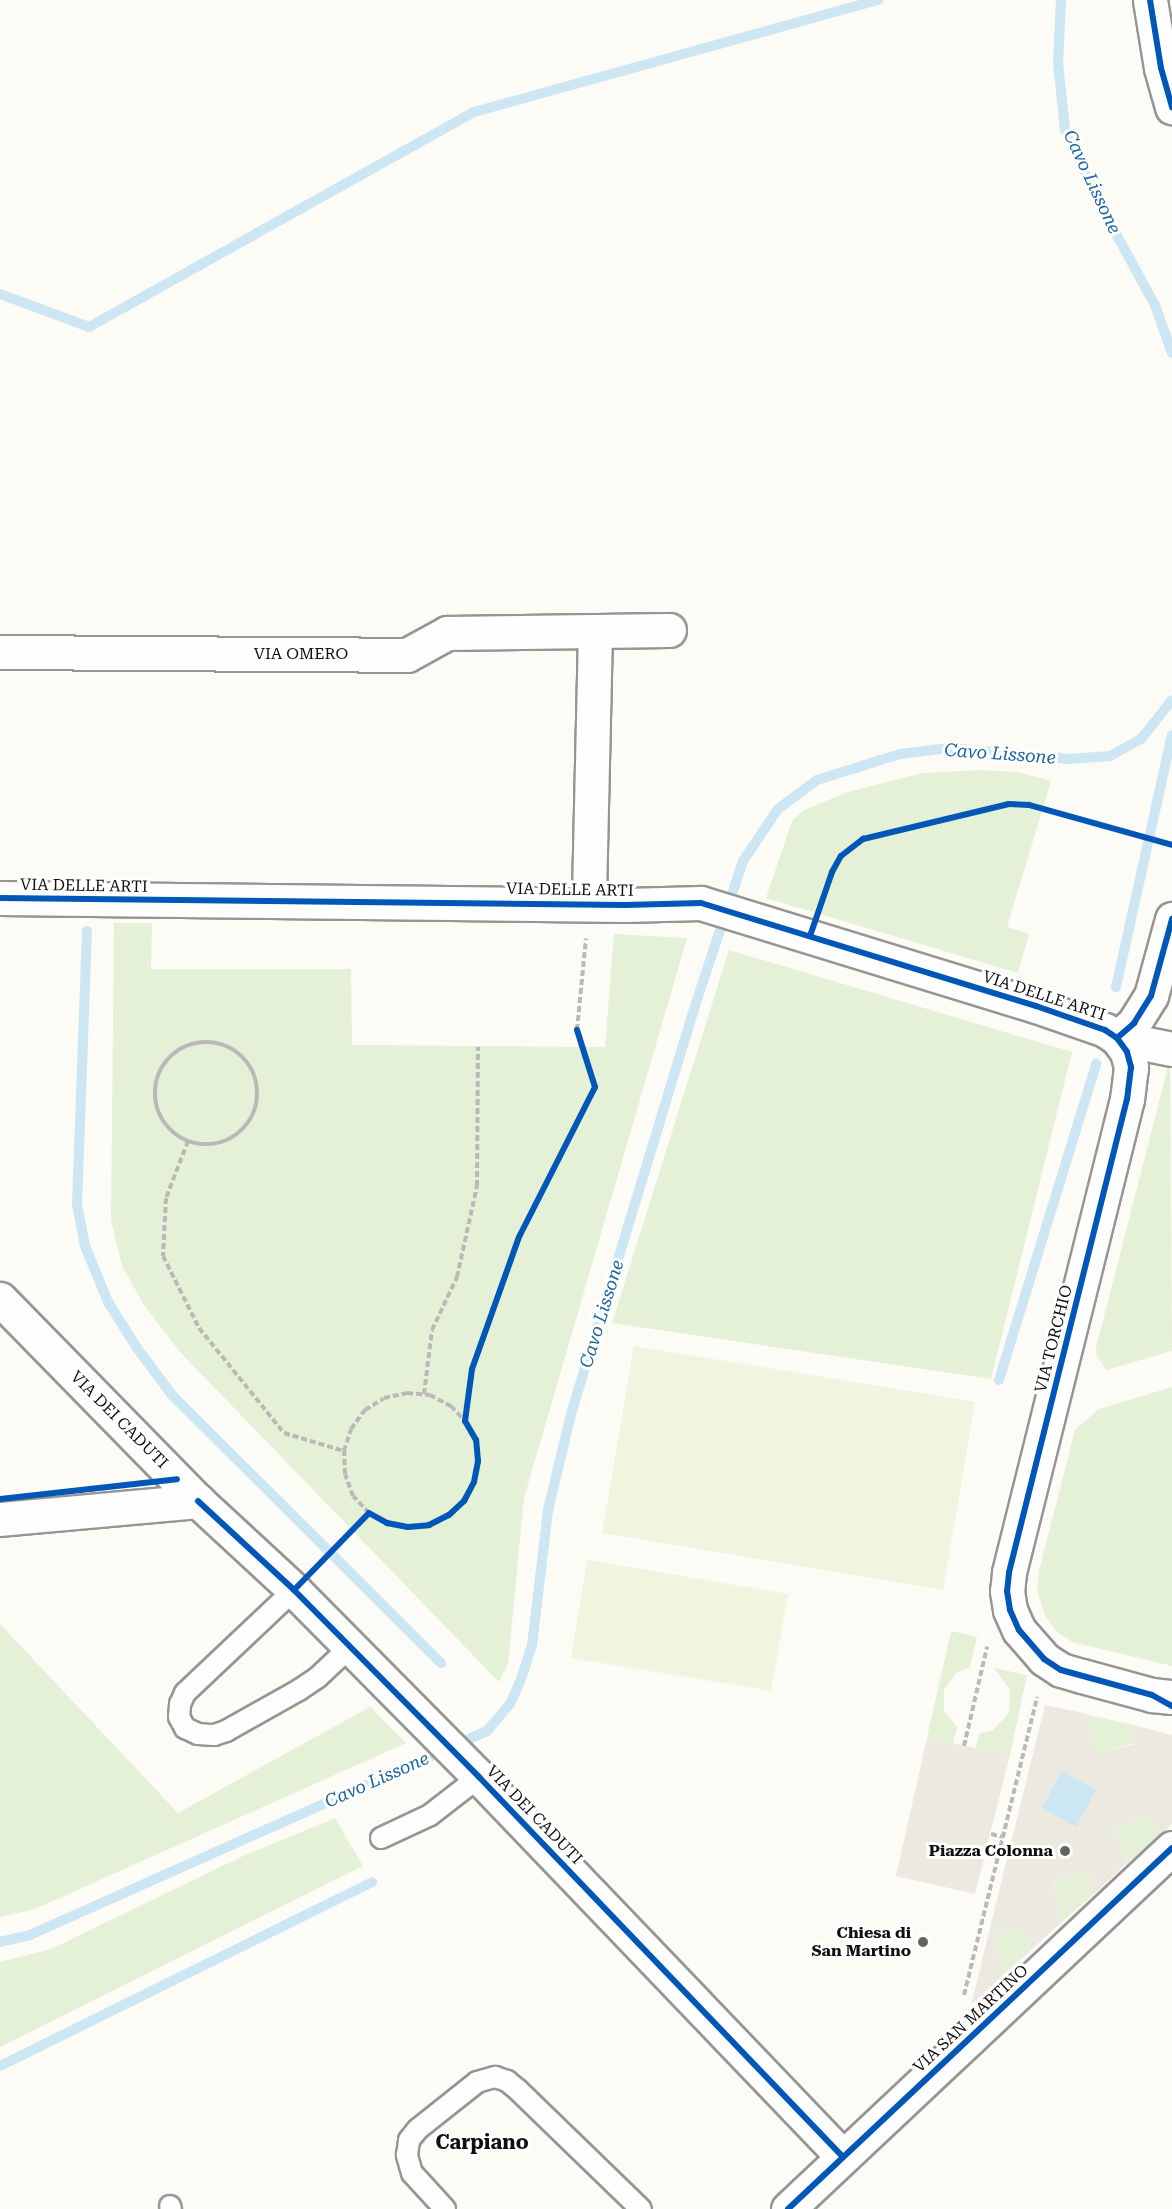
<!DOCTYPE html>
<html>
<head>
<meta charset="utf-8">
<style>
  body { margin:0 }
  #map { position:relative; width:1172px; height:2209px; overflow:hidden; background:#fcfbf5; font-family:"Roboto Serif",serif }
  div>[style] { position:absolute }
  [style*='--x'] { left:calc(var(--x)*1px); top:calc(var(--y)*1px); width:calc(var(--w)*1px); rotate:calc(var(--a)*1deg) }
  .green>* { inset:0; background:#e5f1d6 }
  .pitch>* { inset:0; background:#eff5df }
  .plaza>* { inset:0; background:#ece9e0 }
  .water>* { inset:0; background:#cce6f4 }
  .stream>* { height:10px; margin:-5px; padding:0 5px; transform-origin:5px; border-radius:5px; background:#cce6f4 }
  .path>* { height:4px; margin-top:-2px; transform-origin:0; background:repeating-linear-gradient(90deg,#b9b9b8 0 6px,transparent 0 9px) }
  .path>.ring { margin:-2px; padding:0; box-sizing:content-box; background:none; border:4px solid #b9b9b8; border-radius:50% }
  .roads { filter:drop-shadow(2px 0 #969593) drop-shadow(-2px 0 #969593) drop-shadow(0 2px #969593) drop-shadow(0 -2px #969593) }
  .lane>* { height:20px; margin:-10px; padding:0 10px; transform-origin:10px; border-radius:10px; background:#fffefe }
  .street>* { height:33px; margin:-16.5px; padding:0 16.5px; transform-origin:16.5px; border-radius:16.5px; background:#fffefe }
  .cycleway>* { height:6px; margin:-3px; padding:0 3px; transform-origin:3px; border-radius:3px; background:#0057b8 }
  .dots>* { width:16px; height:16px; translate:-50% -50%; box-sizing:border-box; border:3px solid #fff; border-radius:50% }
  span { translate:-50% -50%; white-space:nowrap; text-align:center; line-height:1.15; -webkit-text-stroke:6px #fff; paint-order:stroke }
  .street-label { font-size:16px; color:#0f0f0f }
  .poi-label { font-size:16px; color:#0f0f0f; font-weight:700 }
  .right { translate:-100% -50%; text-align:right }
  .water-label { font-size:18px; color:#1b649e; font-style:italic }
  .quarter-label { font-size:20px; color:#0f0f0f; font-weight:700 }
</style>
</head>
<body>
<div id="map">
  <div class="green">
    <div style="clip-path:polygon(981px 770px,1018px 772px,1051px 781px,1007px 927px,1029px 934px,1018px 973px,766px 898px,792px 821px,804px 810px,848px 792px,922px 773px)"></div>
    <div style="clip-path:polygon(114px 923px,152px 923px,151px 969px,351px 969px,352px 1045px,605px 1047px,614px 934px,687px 938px,524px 1498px,508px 1664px,499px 1682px,180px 1352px,144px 1305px,122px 1266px,111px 1220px)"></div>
    <div style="clip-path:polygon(729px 950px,1072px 1052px,991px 1379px,612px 1323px)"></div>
    <div style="clip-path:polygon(1170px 1059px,1172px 1351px,1106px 1370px,1095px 1352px)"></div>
    <div style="clip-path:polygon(1172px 1387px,1172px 1666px,1072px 1642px,1056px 1631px,1046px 1617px,1037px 1592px,1039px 1571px,1075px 1430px,1099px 1409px)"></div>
    <div style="clip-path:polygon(0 1624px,178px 1813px,370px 1707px,406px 1743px,35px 1909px,0 1917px)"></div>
    <div style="clip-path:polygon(951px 1631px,977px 1637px,970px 1667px,956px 1673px,944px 1690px,944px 1711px,957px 1727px,953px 1744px,927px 1738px)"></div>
    <div style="clip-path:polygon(994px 1668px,1027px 1675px,1010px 1755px,976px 1748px,979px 1734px,993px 1730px,1009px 1713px,1010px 1690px)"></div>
    <div style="clip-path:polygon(1088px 1715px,1130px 1724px,1135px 1743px,1097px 1753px)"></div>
    <div style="clip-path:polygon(335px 1818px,363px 1866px,0 2047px,0 1962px,51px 1949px,243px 1856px)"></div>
    <div style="clip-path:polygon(1153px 1818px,1158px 1837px,1125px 1865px,1116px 1828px)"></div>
    <div style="clip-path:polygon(1088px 1871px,1094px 1894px,1062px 1922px,1053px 1881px)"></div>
    <div style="clip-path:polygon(1025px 1927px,1030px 1951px,1003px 1975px,994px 1935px)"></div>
  </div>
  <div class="pitch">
    <div style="clip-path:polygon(634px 1346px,975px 1402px,943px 1590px,602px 1533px)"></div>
    <div style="clip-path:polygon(587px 1560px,788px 1594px,771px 1691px,571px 1658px)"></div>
  </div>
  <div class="plaza">
    <div style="clip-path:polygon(1045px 1705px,1088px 1714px,1097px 1753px,1135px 1744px,1130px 1724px,1172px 1735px,1172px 1824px,1158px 1837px,1152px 1818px,1116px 1828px,1125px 1865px,1094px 1894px,1088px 1871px,1053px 1881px,1062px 1922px,1030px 1951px,1024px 1927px,994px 1935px,1003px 1975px,971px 2005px)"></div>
    <div style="clip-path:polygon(927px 1738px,1010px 1755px,975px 1894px,896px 1876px)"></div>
  </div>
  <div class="water">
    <div style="clip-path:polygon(1062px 1771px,1096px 1790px,1076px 1827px,1042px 1808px)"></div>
  </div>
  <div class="stream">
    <div style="--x:1061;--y:0;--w:63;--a:92.7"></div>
    <div style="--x:1058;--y:63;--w:67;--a:84"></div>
    <div style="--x:1065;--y:130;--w:78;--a:65.1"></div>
    <div style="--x:1098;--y:201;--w:119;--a:61.3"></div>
    <div style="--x:1155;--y:305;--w:51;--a:70.5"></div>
    <div style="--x:0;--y:294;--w:95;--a:20.3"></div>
    <div style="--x:89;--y:327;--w:441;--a:-29.2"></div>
    <div style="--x:474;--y:112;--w:420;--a:-15.5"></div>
    <div style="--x:87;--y:931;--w:273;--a:92.1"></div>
    <div style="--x:77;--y:1204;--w:43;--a:79.2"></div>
    <div style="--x:85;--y:1246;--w:61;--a:67.7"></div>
    <div style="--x:108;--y:1302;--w:54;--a:57.8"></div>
    <div style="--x:137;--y:1348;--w:59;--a:53.3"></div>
    <div style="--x:172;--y:1395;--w:380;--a:44.9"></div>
    <div style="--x:1116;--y:987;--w:258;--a:-77.5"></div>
    <div style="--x:999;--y:1380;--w:331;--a:-72.9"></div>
    <div style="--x:0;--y:1942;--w:31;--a:-13"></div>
    <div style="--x:30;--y:1935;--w:500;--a:-24.06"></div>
    <div style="--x:487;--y:1731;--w:35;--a:-50"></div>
    <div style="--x:510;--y:1704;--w:27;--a:-66"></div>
    <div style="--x:521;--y:1679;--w:36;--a:-72"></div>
    <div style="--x:532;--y:1645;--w:136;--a:-83.2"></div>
    <div style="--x:548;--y:1510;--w:99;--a:-76.5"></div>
    <div style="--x:571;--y:1414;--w:426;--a:-73.1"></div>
    <div style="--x:695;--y:1006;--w:153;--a:-71.7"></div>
    <div style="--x:743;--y:861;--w:63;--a:-56.1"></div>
    <div style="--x:778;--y:809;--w:49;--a:-36.6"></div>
    <div style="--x:817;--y:780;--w:87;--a:-17.4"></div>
    <div style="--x:900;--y:754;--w:49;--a:-7"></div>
    <div style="--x:949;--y:748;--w:121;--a:5.2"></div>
    <div style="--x:1069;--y:759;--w:41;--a:-4.2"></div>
    <div style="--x:1110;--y:756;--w:37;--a:-29"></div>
    <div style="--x:1142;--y:738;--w:48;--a:-51.7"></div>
    <div style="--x:0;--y:2066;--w:415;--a:-26.3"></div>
  </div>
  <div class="path">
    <div style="--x:577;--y:1030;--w:92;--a:-84.4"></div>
    <div class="ring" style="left:155px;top:1042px;width:98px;height:98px"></div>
    <div style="--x:188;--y:1141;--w:61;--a:111.1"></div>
    <div style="--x:166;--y:1198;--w:58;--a:93"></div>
    <div style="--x:163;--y:1256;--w:80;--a:63.4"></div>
    <div style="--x:199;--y:1328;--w:135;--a:51"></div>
    <div style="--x:284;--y:1433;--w:63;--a:16.7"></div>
    <div style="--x:424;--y:1394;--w:64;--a:-82.9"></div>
    <div style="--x:432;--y:1330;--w:59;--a:-64.7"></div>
    <div style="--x:457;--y:1277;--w:93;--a:-77.6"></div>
    <div style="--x:477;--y:1186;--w:139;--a:-89.6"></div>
    <div style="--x:369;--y:1513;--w:23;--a:-133"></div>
    <div style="--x:353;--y:1496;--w:23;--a:-110"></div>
    <div style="--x:345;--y:1474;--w:23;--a:-92"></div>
    <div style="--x:344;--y:1451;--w:23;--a:-72"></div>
    <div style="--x:351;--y:1429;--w:24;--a:-54"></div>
    <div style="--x:365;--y:1410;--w:22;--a:-32"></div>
    <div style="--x:384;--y:1398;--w:24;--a:-12"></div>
    <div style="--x:407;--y:1393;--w:23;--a:5"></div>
    <div style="--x:430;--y:1395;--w:24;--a:28"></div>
    <div style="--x:451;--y:1406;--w:21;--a:47"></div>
    <div style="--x:964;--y:1746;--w:102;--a:-76.9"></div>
    <div style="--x:991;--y:1834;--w:11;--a:15"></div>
    <div style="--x:964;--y:1995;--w:307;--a:-76.2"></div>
  </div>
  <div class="roads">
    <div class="lane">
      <div style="--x:294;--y:1590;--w:150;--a:136.6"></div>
      <div style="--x:185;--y:1693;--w:12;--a:114"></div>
      <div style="--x:180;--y:1704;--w:13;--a:94"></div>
      <div style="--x:179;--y:1717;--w:13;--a:61"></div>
      <div style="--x:185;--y:1728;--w:14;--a:25"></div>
      <div style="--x:198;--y:1734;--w:16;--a:4"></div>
      <div style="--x:214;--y:1735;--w:13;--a:-18"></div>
      <div style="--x:226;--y:1731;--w:84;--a:-29.3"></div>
      <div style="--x:299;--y:1690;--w:22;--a:-34"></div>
      <div style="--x:317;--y:1678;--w:45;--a:-43.2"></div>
      <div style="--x:381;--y:1838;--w:54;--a:-25.1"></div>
      <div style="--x:430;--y:1815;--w:62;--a:-37.8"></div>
      <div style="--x:170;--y:2206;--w:3;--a:72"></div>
      <div style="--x:445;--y:2209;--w:49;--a:-132.5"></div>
      <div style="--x:412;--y:2173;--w:19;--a:-106"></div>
      <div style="--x:407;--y:2155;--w:15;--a:-82"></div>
      <div style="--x:409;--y:2140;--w:14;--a:-51"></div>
      <div style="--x:418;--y:2129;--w:75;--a:-38.5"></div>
      <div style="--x:477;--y:2082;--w:19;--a:-16"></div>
      <div style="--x:495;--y:2077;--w:13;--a:18"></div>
      <div style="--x:507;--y:2081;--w:14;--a:39"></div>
      <div style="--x:518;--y:2090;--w:171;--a:44.1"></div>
    </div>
    <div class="street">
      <div style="--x:1150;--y:0;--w:69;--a:80.8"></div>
      <div style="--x:1161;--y:68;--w:41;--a:74.2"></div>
      <div style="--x:595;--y:631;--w:74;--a:-0.8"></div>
      <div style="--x:0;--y:652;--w:407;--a:0.4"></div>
      <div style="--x:407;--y:655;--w:46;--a:-28.8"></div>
      <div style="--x:447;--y:633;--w:148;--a:-0.8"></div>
      <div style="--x:595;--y:631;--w:273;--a:91.3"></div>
      <div style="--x:0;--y:898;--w:625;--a:0.64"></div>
      <div style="--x:625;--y:905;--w:76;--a:-1.5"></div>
      <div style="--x:701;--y:903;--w:350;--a:17.1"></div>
      <div style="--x:1036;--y:1006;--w:73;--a:19.2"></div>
      <div style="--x:1105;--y:1030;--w:14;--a:34"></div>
      <div style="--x:1117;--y:1038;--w:56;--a:11.3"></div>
      <div style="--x:1117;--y:1038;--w:17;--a:54"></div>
      <div style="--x:1127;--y:1052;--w:16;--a:75"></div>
      <div style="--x:1131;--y:1067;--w:32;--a:97"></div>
      <div style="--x:1127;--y:1099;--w:488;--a:104"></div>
      <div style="--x:1009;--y:1573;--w:18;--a:96"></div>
      <div style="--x:1007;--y:1591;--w:19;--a:81"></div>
      <div style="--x:1010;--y:1610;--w:22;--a:66"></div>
      <div style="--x:1019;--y:1630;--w:38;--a:49"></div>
      <div style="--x:1044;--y:1659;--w:20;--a:33"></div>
      <div style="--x:1061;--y:1670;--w:22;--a:16"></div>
      <div style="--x:1082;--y:1676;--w:73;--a:15.2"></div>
      <div style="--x:1152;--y:1695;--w:20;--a:6"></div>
      <div style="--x:1117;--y:1038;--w:23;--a:-41"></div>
      <div style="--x:1134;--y:1023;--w:32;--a:-58"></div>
      <div style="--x:1151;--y:996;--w:80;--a:-74.7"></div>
      <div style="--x:0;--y:1299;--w:283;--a:45.6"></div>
      <div style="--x:198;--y:1501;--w:131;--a:42.8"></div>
      <div style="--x:294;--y:1590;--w:263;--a:45.3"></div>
      <div style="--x:479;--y:1777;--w:526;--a:46.23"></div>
      <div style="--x:0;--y:1519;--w:199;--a:-5.2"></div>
      <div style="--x:788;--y:2209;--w:527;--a:-43.23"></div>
    </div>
  </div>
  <div class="cycleway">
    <div style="--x:1150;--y:0;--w:69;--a:80.8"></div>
    <div style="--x:1161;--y:68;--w:41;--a:74.2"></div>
    <div style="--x:0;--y:898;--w:625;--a:0.64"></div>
    <div style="--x:625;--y:905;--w:76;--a:-1.5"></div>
    <div style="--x:701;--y:903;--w:350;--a:17.1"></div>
    <div style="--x:1036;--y:1006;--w:73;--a:19.2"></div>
    <div style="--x:1105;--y:1030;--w:14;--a:34"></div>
    <div style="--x:1117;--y:1038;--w:17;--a:54"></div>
    <div style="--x:1127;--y:1052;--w:16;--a:75"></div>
    <div style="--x:1131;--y:1067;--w:32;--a:97"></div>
    <div style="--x:1127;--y:1099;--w:488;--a:104"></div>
    <div style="--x:1009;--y:1573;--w:18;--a:96"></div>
    <div style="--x:1007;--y:1591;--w:19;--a:81"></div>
    <div style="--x:1010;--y:1610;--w:22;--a:66"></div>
    <div style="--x:1019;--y:1630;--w:38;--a:49"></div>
    <div style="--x:1044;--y:1659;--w:20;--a:33"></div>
    <div style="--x:1061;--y:1670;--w:94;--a:15.4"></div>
    <div style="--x:1152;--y:1695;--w:23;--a:29"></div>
    <div style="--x:810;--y:936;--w:68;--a:-71"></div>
    <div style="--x:832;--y:872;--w:18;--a:-61"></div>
    <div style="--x:841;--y:856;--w:28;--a:-38"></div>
    <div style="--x:863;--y:839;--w:150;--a:-13.5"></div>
    <div style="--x:1009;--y:804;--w:20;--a:3"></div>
    <div style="--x:1029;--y:805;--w:148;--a:15.6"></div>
    <div style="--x:1117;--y:1038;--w:23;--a:-41"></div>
    <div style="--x:1134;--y:1023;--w:32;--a:-58"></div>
    <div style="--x:1151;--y:996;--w:80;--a:-74.7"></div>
    <div style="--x:0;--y:1499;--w:178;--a:-6.4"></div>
    <div style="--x:198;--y:1501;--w:131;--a:42.8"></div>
    <div style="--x:294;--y:1590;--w:263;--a:45.3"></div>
    <div style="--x:479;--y:1777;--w:526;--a:46.23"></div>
    <div style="--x:294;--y:1590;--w:107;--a:-45.8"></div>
    <div style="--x:369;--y:1513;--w:21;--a:29"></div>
    <div style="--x:387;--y:1523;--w:21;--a:11"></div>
    <div style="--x:408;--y:1527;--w:21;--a:-5"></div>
    <div style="--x:429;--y:1525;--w:22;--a:-27"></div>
    <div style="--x:449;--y:1515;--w:21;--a:-43"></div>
    <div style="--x:464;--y:1501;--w:21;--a:-62"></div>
    <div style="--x:474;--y:1482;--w:21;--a:-79"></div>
    <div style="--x:478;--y:1461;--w:21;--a:-95"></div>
    <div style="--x:476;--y:1440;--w:22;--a:-120"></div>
    <div style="--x:465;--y:1421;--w:52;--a:-82.3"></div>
    <div style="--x:472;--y:1369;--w:140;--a:-70.4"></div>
    <div style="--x:519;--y:1237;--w:168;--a:-63.1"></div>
    <div style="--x:595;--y:1087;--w:60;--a:-107.5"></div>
    <div style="--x:788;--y:2209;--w:527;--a:-43.23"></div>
  </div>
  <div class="dots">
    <div style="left:1065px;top:1851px;background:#626260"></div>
    <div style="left:923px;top:1942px;background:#626260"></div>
  </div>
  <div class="street-label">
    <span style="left:301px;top:654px">VIA OMERO</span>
    <span style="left:84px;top:886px;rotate:1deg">VIA DELLE ARTI</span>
    <span style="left:570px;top:890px;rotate:1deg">VIA DELLE ARTI</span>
    <span style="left:1044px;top:996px;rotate:18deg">VIA DELLE ARTI</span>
    <span style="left:1054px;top:1339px;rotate:-76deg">VIA TORCHIO</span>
    <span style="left:119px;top:1420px;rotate:45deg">VIA DEI CADUTI</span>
    <span style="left:534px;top:1815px;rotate:46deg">VIA DEI CADUTI</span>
    <span style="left:971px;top:2019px;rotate:-43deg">VIA SAN MARTINO</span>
  </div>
  <div class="poi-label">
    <span class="right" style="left:1053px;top:1851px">Piazza Colonna</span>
    <span class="right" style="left:911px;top:1942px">Chiesa di<br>San Martino</span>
  </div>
  <div class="water-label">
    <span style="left:1092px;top:182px;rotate:65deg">Cavo Lissone</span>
    <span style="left:1000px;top:754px;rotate:4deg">Cavo Lissone</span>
    <span style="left:602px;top:1314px;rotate:-73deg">Cavo Lissone</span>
    <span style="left:377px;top:1780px;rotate:-24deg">Cavo Lissone</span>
  </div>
  <div class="quarter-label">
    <span style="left:482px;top:2142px">Carpiano</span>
  </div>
</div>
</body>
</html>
